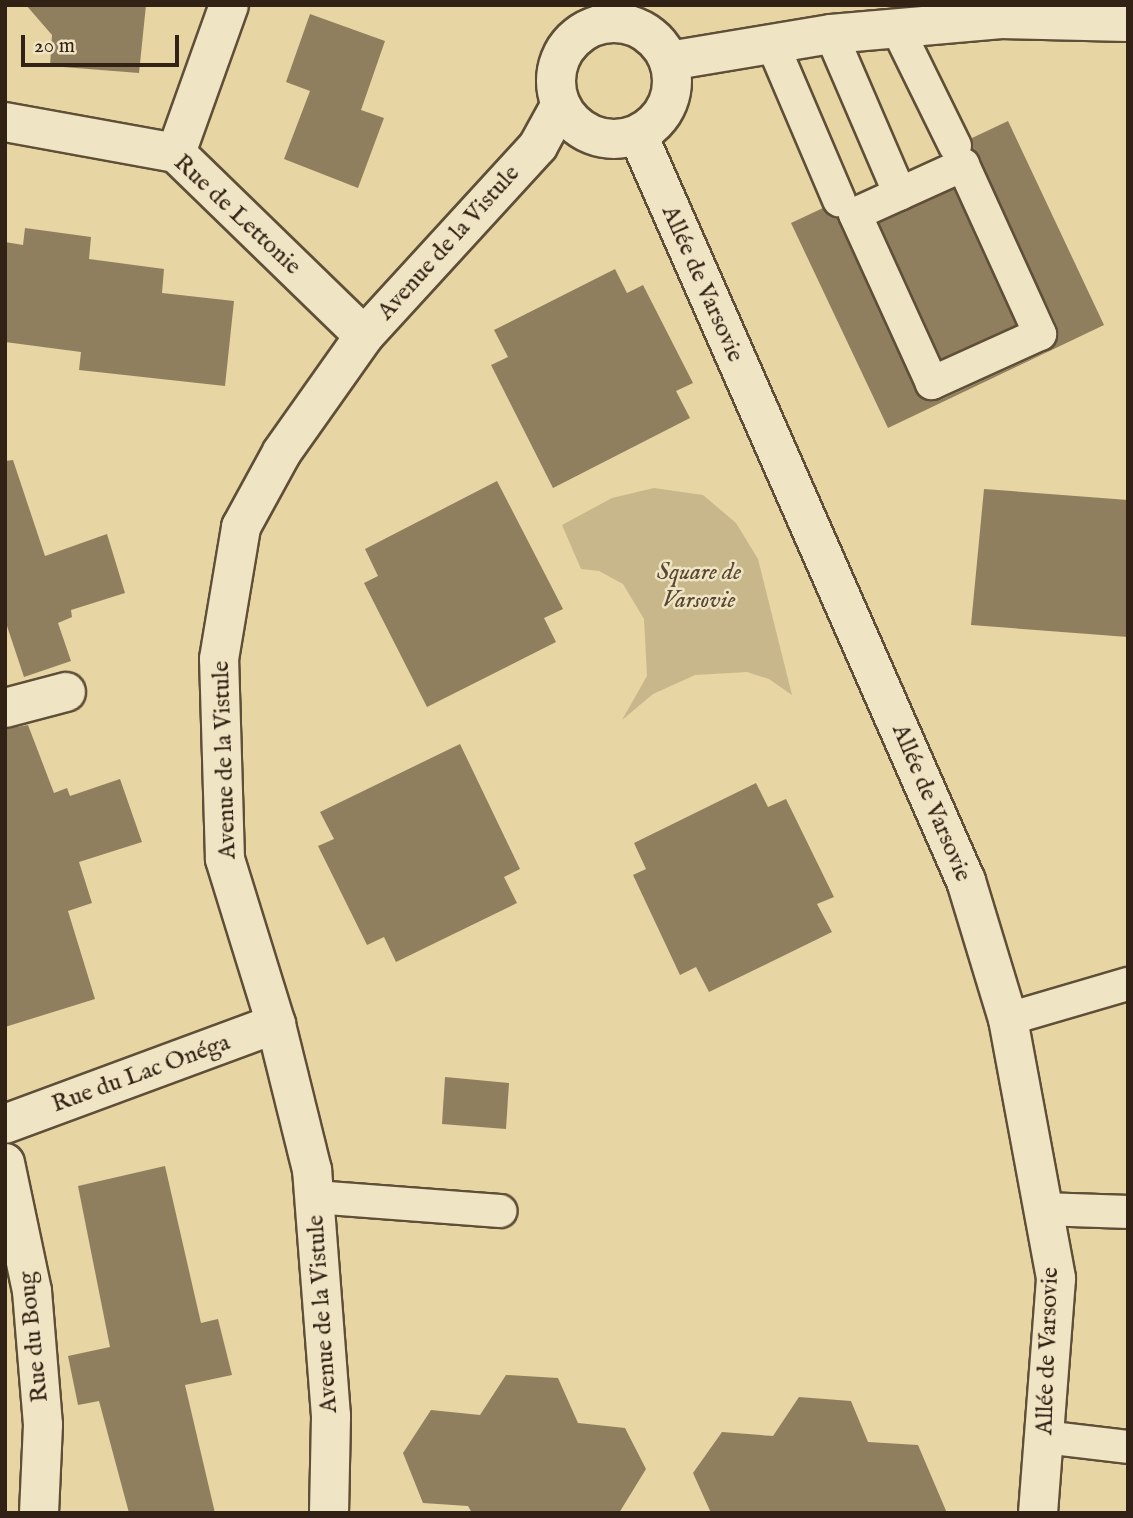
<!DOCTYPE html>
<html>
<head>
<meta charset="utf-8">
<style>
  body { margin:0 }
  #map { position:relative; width:1133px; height:1518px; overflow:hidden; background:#e7d5a3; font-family:"IM FELL English",serif }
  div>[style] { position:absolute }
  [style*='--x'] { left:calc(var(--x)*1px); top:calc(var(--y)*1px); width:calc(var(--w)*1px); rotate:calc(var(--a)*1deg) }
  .green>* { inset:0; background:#c8b78b }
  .building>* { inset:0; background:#907f5f }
  .roads { filter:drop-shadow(2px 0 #5f4f38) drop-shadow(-2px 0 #5f4f38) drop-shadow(0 2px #5f4f38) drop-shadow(0 -2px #5f4f38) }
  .lane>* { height:32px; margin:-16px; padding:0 16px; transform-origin:16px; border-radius:16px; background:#efe4c3 }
  .street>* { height:38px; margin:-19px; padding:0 19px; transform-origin:19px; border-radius:19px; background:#efe4c3 }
  .street>.ring { margin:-19px; padding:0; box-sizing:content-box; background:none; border:38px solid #efe4c3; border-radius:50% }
  span { translate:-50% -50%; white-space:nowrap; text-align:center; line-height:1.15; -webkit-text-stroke:5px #efe4c3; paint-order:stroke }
  .street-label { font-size:24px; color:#322215 }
  .park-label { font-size:24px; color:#584732; font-style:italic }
  .frame { position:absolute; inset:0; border:7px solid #322215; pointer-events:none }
  .scale { position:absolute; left:21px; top:35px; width:158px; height:32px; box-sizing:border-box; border:4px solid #322215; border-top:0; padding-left:9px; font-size:21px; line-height:24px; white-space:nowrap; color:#322215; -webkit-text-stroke:5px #efe4c3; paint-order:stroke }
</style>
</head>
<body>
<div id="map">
  <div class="green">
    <div style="clip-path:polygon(654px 488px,703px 495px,736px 523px,758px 559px,792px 695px,769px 679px,747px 672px,695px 675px,653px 694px,622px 720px,647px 676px,644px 619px,623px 584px,599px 571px,581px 569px,562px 525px,612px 498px)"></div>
  </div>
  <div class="building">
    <div style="clip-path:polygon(26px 5px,146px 5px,139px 73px,50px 66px,52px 35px)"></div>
    <div style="clip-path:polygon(310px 14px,385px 41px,361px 110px,384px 118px,358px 188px,284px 159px,310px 91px,286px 82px)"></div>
    <div style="clip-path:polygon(1008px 121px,1104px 325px,888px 428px,791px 223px,823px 208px,838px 218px,922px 398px,940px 400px,1048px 351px,1058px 336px,1057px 326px,973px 150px,972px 138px)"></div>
    <div style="clip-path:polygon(954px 189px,1016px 325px,941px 359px,879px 223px)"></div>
    <div style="clip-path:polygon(25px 228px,91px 237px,89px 259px,164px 269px,162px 293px,234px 301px,225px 386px,79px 370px,81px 352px,5px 342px,5px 242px,23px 245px)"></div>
    <div style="clip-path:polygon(615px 269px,627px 293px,643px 285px,693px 383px,676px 391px,690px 418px,553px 488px,491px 365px,508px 357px,494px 330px)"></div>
    <div style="clip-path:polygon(13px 460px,45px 556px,107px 534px,125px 593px,71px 610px,72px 617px,58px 623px,71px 661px,24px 677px,5px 620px,5px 461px)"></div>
    <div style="clip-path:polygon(497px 481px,563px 609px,544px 618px,556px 642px,427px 707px,364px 583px,378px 576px,365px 549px)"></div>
    <div style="clip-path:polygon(984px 489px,1128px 500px,1128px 637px,971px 625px)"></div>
    <div style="clip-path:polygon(28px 725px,54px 793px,67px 788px,70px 796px,120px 779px,142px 842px,79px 862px,92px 903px,68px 911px,95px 999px,5px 1027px,5px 729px)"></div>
    <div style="clip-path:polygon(460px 744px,520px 869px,504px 877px,517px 903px,396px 962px,384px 937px,367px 945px,318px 846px,334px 839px,320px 812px)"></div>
    <div style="clip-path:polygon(756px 783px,768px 807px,786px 799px,834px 897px,817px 904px,832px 932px,709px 992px,696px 967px,680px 975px,633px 875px,646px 869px,634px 843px)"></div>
    <div style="clip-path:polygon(445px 1077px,509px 1083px,506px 1129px,442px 1124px)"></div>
    <div style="clip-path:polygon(165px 1166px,201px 1323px,218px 1319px,232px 1375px,185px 1385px,215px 1513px,129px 1513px,99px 1401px,78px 1405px,68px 1356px,110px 1347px,78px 1186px)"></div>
    <div style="clip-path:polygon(506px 1375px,558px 1378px,578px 1423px,625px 1428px,646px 1469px,619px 1513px,472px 1513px,468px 1506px,423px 1503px,403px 1453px,431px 1410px,480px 1415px)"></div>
    <div style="clip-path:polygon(799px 1397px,851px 1401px,868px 1442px,918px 1445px,947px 1513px,711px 1513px,693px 1473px,722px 1432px,773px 1436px)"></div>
  </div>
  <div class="roads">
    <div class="lane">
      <div style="--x:898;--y:30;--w:129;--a:63.8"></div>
      <div style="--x:831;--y:34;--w:174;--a:66.7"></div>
      <div style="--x:772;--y:43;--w:171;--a:66.9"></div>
      <div style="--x:963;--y:165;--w:186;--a:65.5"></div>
      <div style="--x:1040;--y:334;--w:119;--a:155.6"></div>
      <div style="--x:932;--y:383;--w:186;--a:-114.5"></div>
      <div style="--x:855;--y:214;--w:119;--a:-24.4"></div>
      <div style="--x:1008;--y:1019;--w:125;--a:-16.3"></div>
      <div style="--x:314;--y:1197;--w:187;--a:4.3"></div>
      <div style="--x:1043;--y:1209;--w:85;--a:2"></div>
      <div style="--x:1044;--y:1437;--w:85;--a:6.8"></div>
    </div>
    <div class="street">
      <div class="ring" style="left:556px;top:23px;width:78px;height:78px"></div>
      <div style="--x:669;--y:61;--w:164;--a:-9.5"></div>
      <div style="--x:831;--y:34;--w:171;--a:-5"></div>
      <div style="--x:1001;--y:19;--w:127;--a:1.4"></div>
      <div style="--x:5;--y:122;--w:174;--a:10.3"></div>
      <div style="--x:176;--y:153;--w:262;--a:44.2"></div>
      <div style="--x:638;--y:135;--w:815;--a:66.27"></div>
      <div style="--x:966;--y:881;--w:144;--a:73.1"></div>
      <div style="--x:1008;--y:1019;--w:264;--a:79.5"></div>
      <div style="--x:1056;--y:1279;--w:235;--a:94.4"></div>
      <div style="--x:176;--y:153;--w:157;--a:-70.3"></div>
      <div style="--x:5;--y:708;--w:63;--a:-14.7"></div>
      <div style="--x:5;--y:1124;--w:289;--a:-20.3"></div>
      <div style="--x:5;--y:1163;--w:131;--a:78.1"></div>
      <div style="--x:32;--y:1291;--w:134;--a:85.3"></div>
      <div style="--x:43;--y:1425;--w:88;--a:92.6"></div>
      <div style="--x:329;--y:1513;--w:97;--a:-88.8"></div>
      <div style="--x:331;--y:1416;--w:247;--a:-94.4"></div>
      <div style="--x:312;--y:1170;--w:150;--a:-103.9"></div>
      <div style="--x:276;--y:1024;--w:173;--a:-107.2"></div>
      <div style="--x:225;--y:859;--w:200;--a:-91.7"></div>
      <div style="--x:219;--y:659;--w:134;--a:-80.5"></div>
      <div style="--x:241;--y:527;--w:85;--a:-61.3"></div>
      <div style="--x:282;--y:452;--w:142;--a:-54.7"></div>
      <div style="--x:364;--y:336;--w:258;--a:-47.5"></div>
      <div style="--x:538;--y:146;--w:46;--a:-61.2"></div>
    </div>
  </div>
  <div class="street-label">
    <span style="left:237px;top:215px;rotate:43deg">Rue de Lettonie</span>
    <span style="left:449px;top:243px;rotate:-48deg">Avenue de la Vistule</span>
    <span style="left:702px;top:284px;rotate:66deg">Allée de Varsovie</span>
    <span style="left:225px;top:760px;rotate:-92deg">Avenue de la Vistule</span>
    <span style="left:931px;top:803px;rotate:67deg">Allée de Varsovie</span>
    <span style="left:141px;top:1074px;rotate:-20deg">Rue du Lac Onéga</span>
    <span style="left:323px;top:1314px;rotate:-94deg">Avenue de la Vistule</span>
    <span style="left:34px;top:1337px;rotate:-96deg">Rue du Boug</span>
    <span style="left:1048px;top:1351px;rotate:-88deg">Allée de Varsovie</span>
  </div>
  <div class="park-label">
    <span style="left:699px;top:587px">Square de<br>Varsovie</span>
  </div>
  <div class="frame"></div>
  <div class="scale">20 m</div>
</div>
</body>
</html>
